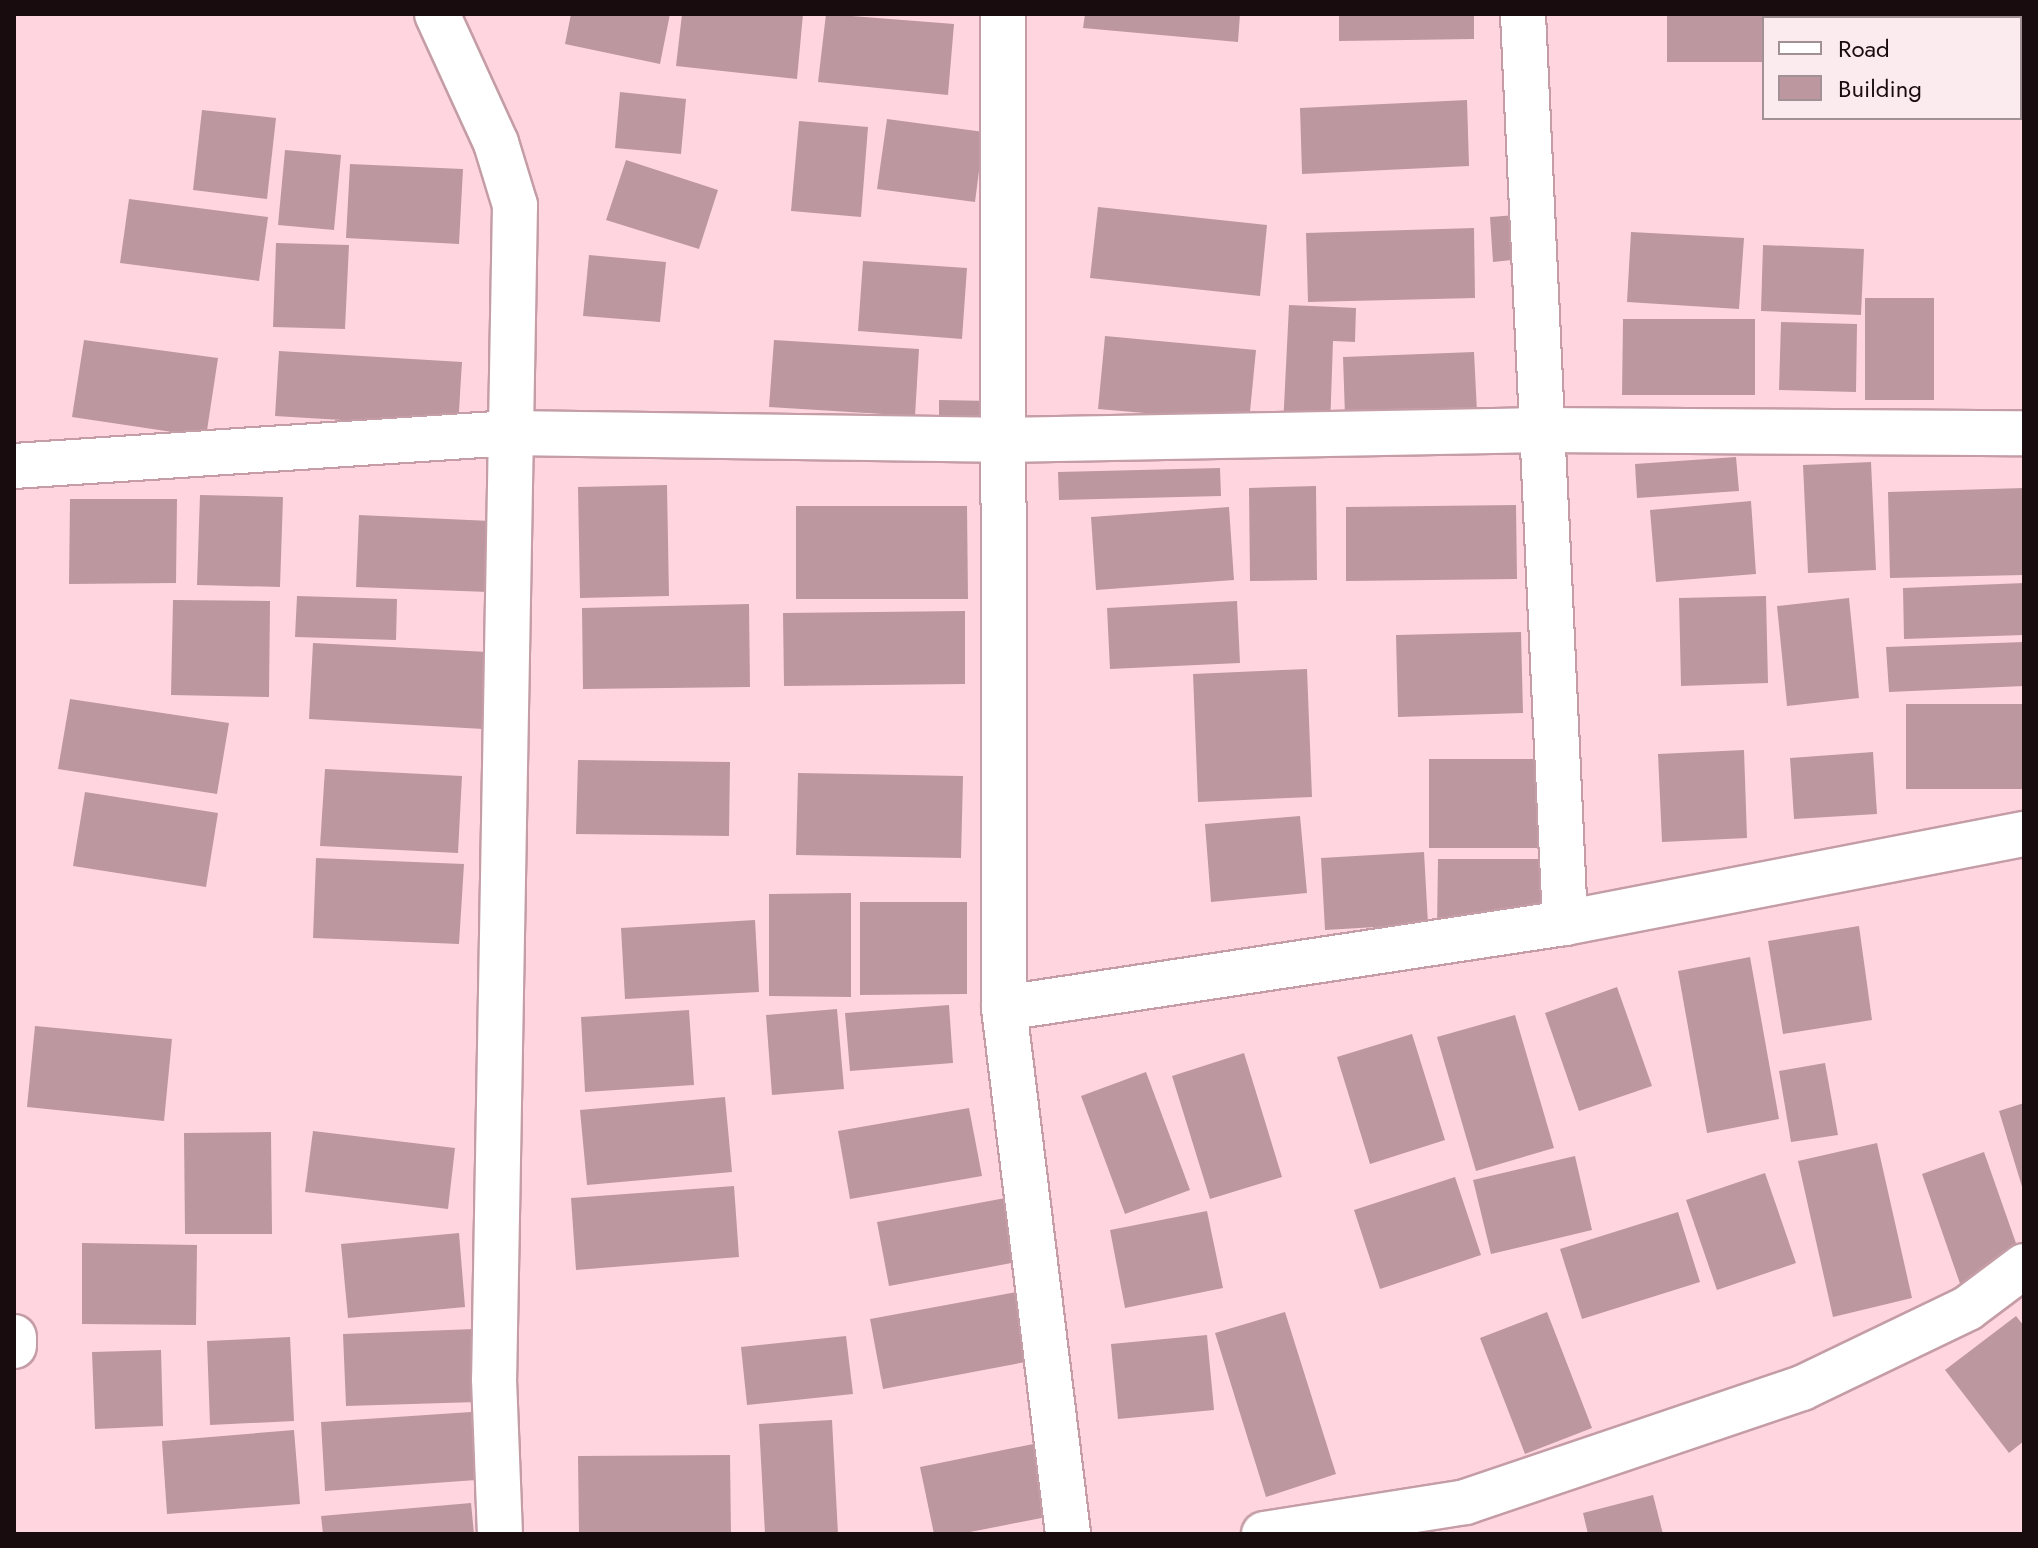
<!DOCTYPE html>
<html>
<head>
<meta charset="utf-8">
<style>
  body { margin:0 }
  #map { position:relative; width:2038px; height:1548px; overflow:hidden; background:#ffd6df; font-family:Jost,sans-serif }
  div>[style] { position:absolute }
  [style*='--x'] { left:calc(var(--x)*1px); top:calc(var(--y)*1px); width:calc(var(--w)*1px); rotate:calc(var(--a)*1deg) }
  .building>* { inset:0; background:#bd979f }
  .roads { filter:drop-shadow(2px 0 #c49da6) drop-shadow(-2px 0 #c49da6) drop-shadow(0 2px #c49da6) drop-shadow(0 -2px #c49da6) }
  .street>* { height:44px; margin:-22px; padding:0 22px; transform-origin:22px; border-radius:22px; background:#fff }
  span { translate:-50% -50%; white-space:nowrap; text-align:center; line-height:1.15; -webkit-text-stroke:6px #fbeaee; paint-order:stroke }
  .frame { position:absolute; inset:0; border:16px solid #190c0f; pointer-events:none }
  .legend { position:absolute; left:1762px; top:16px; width:260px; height:104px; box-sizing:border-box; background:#fbeaee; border:2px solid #a19195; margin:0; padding:10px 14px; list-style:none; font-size:24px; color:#190c0f }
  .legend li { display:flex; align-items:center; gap:16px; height:40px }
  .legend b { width:40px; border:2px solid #a19195 }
</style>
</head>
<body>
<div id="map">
  <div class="building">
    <div style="clip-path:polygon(571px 14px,670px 14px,660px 64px,565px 44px)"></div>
    <div style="clip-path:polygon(682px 14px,803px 14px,797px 79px,676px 66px)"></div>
    <div style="clip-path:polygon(826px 14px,954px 24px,948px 95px,818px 82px)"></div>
    <div style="clip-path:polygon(1085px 14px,1240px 14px,1238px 42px,1083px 28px)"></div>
    <div style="clip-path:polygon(1339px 14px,1474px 14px,1474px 39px,1339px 41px)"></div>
    <div style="clip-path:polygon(1667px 14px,1832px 14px,1832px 18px,1764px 18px,1764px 62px,1667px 62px)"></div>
    <div style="clip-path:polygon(2020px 16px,2024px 16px,2024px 98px,2020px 98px)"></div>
    <div style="clip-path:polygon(620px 92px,686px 99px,681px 154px,615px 148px)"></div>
    <div style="clip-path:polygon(1467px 100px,1469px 166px,1302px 174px,1300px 108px)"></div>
    <div style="clip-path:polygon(202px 110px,276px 118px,267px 199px,193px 190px)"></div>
    <div style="clip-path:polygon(887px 119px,984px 132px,975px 202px,877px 189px)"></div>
    <div style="clip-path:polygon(799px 121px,868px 127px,861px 217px,791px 211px)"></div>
    <div style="clip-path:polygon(285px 150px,341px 155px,334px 230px,278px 225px)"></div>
    <div style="clip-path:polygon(626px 160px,718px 190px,699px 249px,606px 220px)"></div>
    <div style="clip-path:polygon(350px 164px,463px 169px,459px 244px,346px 238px)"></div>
    <div style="clip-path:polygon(129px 199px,268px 217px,259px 281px,120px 263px)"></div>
    <div style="clip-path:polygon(1098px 207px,1267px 225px,1260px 296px,1090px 278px)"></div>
    <div style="clip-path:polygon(1528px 214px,1532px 258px,1493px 262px,1490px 217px)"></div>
    <div style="clip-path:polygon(1474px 228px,1475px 298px,1308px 302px,1306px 233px)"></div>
    <div style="clip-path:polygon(1631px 232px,1744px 238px,1739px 309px,1627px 302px)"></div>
    <div style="clip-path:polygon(276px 243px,349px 245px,345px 329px,273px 327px)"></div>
    <div style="clip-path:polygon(1763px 245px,1864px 249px,1861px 315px,1761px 311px)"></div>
    <div style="clip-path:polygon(589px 255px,666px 262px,660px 322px,583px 316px)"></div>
    <div style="clip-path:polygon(863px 261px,967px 268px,962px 339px,858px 331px)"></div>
    <div style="clip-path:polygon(1865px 298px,1934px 298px,1934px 400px,1865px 400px)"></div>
    <div style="clip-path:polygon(1289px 305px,1356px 308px,1355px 342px,1333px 341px,1330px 429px,1283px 426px)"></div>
    <div style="clip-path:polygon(1623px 319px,1755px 319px,1755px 395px,1622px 395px)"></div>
    <div style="clip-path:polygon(1781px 322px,1857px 324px,1856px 392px,1779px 390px)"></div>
    <div style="clip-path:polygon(1105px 336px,1256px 350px,1249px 422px,1098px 409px)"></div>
    <div style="clip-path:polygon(84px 340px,218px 358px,206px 437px,72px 417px)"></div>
    <div style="clip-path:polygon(774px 340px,919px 349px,915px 416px,769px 407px)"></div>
    <div style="clip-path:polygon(279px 351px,462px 362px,458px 427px,275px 416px)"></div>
    <div style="clip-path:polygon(1474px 352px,1477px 412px,1345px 416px,1343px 357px)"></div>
    <div style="clip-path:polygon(939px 400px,993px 401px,993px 435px,939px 434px)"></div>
    <div style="clip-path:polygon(1736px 457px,1739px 491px,1637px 498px,1635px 464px)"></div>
    <div style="clip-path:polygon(1871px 462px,1876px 570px,1808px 573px,1803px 465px)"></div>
    <div style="clip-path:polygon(1220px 468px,1221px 496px,1059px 500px,1058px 472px)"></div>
    <div style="clip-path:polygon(667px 485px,669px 596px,580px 598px,578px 487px)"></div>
    <div style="clip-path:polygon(1316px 486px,1317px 580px,1250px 581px,1249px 488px)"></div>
    <div style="clip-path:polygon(2024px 488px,2024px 575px,1890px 578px,1888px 492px)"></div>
    <div style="clip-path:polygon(200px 495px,283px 497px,280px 587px,197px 585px)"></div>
    <div style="clip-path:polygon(70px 499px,177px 499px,176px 583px,69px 584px)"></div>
    <div style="clip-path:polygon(1751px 501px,1756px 574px,1656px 582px,1650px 510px)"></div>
    <div style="clip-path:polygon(1516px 505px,1517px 579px,1346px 581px,1346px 507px)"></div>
    <div style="clip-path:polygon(796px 506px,967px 506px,968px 599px,796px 599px)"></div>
    <div style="clip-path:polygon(1229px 507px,1234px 580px,1096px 590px,1091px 517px)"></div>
    <div style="clip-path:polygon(359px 515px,491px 521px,488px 592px,356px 587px)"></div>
    <div style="clip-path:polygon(2024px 583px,2024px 635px,1904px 639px,1903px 588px)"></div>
    <div style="clip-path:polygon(297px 596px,397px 599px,396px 640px,295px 637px)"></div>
    <div style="clip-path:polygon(1766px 596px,1768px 683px,1681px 686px,1679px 598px)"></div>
    <div style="clip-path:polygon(1849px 598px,1859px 698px,1787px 706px,1777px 606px)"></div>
    <div style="clip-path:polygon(173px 600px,270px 601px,269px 697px,171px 695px)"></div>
    <div style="clip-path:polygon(1237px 601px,1240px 663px,1110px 669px,1107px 608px)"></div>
    <div style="clip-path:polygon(749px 604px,750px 687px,583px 689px,582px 608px)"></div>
    <div style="clip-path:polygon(965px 611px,965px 684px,784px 686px,783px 613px)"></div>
    <div style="clip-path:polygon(1521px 632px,1523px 713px,1398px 717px,1396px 635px)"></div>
    <div style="clip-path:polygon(2024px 642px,2024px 686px,1889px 692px,1886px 647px)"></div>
    <div style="clip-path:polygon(313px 643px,488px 652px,483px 729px,309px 719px)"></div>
    <div style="clip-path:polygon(1307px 669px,1312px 797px,1198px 802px,1193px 674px)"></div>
    <div style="clip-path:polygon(70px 699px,229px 723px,217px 794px,58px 769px)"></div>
    <div style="clip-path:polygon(1906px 704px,2024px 704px,2024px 789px,1906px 789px)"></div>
    <div style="clip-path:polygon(1744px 750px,1747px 838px,1662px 842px,1658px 754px)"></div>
    <div style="clip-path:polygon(1873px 752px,1877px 814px,1794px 819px,1790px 758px)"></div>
    <div style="clip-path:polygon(1429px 759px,1538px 759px,1537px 848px,1429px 848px)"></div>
    <div style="clip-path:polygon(578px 760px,730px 762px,729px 836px,576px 834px)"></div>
    <div style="clip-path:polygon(325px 769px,462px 776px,458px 853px,320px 846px)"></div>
    <div style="clip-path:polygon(798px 773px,963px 776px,961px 858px,796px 855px)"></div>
    <div style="clip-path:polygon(85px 792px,218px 813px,206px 887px,73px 866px)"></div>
    <div style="clip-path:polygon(1300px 816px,1307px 893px,1211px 902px,1205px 824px)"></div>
    <div style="clip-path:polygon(1424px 852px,1428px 924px,1325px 930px,1321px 858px)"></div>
    <div style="clip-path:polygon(316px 858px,464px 864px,459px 944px,313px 938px)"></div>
    <div style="clip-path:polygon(1438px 859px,1541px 859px,1540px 929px,1437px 929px)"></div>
    <div style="clip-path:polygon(851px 893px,851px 997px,769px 996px,769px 894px)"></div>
    <div style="clip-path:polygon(860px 902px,967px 902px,967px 994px,860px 995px)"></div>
    <div style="clip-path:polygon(755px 920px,759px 992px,625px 999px,621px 928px)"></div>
    <div style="clip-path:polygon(1859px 926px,1872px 1020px,1783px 1034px,1768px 941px)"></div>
    <div style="clip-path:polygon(1750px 957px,1779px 1119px,1707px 1133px,1678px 971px)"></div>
    <div style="clip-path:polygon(1617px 987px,1652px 1086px,1579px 1111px,1545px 1013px)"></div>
    <div style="clip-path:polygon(949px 1005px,953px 1063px,850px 1071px,845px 1013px)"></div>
    <div style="clip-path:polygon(837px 1009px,844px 1089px,772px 1095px,766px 1015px)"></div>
    <div style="clip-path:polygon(689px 1010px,694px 1085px,585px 1092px,581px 1017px)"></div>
    <div style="clip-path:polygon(1515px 1015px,1554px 1148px,1476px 1171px,1437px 1037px)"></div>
    <div style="clip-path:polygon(35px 1026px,172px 1039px,164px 1121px,27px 1107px)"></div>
    <div style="clip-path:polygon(1412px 1034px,1445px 1140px,1370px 1164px,1337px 1057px)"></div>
    <div style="clip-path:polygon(1244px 1053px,1282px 1177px,1210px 1199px,1172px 1076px)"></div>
    <div style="clip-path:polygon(1825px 1063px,1838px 1135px,1791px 1142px,1779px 1071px)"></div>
    <div style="clip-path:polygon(1146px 1072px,1190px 1190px,1125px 1214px,1081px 1096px)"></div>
    <div style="clip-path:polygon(725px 1097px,732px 1172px,587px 1185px,580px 1110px)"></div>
    <div style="clip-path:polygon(2024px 1103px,2024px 1190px,2023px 1190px,1999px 1111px)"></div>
    <div style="clip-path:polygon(969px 1108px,982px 1176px,850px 1199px,838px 1131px)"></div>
    <div style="clip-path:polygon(313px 1131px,455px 1148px,448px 1209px,305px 1192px)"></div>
    <div style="clip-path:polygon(271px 1132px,272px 1234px,185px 1234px,184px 1133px)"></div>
    <div style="clip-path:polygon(1877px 1143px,1912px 1298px,1833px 1317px,1798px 1161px)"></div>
    <div style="clip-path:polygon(1984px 1152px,2024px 1266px,1965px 1298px,1922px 1174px)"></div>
    <div style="clip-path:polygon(1575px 1156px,1592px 1230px,1491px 1254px,1473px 1180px)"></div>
    <div style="clip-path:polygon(1765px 1173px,1796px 1263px,1717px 1290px,1686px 1200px)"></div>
    <div style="clip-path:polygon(1455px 1177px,1481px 1255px,1380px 1289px,1354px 1210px)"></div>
    <div style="clip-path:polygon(734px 1186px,739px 1257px,576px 1270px,571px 1198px)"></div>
    <div style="clip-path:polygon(1016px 1196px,1028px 1260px,889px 1286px,877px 1222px)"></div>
    <div style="clip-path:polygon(1207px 1211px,1223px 1288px,1125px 1308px,1110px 1230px)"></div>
    <div style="clip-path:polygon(1678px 1212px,1700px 1282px,1582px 1319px,1560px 1249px)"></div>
    <div style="clip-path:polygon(459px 1233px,465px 1307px,348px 1318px,341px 1244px)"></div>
    <div style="clip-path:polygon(82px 1243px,197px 1245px,196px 1325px,82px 1324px)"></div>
    <div style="clip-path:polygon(1033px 1289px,1047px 1358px,883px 1389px,870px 1319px)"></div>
    <div style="clip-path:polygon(1285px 1312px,1336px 1474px,1266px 1497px,1215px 1333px)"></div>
    <div style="clip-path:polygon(1547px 1312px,1592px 1428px,1525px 1454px,1480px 1338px)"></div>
    <div style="clip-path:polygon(2016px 1316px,2024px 1326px,2024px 1441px,2009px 1453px,1945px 1370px)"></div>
    <div style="clip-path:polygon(475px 1329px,478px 1402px,346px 1406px,343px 1334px)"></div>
    <div style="clip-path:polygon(1207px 1335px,1214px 1410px,1118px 1419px,1111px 1344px)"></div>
    <div style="clip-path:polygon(846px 1336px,853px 1394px,747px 1405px,741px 1347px)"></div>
    <div style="clip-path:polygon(290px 1337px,294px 1421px,210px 1425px,207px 1341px)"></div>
    <div style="clip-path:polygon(161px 1350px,163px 1426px,95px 1429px,92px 1352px)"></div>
    <div style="clip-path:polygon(471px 1412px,476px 1480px,325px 1491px,321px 1422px)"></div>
    <div style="clip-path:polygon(832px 1420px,838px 1534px,765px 1534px,759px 1424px)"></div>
    <div style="clip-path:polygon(294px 1430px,300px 1504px,167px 1514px,162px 1441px)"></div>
    <div style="clip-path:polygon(1053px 1440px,1067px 1513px,960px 1534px,934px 1534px,920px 1467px)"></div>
    <div style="clip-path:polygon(730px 1455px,731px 1534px,579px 1534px,578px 1456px)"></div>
    <div style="clip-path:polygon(1653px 1495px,1663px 1534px,1588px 1534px,1583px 1513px)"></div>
    <div style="clip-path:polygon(471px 1503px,474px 1534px,323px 1534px,321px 1516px)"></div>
  </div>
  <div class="roads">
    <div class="street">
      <div style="--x:437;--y:14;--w:142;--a:65.4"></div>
      <div style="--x:496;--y:143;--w:65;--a:73"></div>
      <div style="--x:515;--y:205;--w:1174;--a:91.02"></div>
      <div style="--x:494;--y:1379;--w:155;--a:87.8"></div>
      <div style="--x:1003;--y:14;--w:994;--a:89.94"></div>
      <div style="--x:1004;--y:1008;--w:530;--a:83.06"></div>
      <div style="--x:1523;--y:14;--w:910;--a:87.35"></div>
      <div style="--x:14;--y:466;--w:494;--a:-3.8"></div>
      <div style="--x:507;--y:433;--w:495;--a:0.8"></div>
      <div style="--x:1002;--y:440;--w:540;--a:-1.06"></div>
      <div style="--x:1542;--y:430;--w:482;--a:0.4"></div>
      <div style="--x:1004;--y:1008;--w:567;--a:-8.62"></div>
      <div style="--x:1565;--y:923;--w:468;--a:-11"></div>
      <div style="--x:14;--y:1337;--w:9;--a:90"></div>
      <div style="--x:1264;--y:1534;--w:204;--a:-9"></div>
      <div style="--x:1465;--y:1502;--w:356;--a:-18.7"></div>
      <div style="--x:1802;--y:1388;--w:184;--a:-25.7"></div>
      <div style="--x:1968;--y:1308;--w:70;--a:-36.9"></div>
    </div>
  </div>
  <div class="frame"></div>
  <ul class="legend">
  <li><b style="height:10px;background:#fff"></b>Road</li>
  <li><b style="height:22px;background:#bd979f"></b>Building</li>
  </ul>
</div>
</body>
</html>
